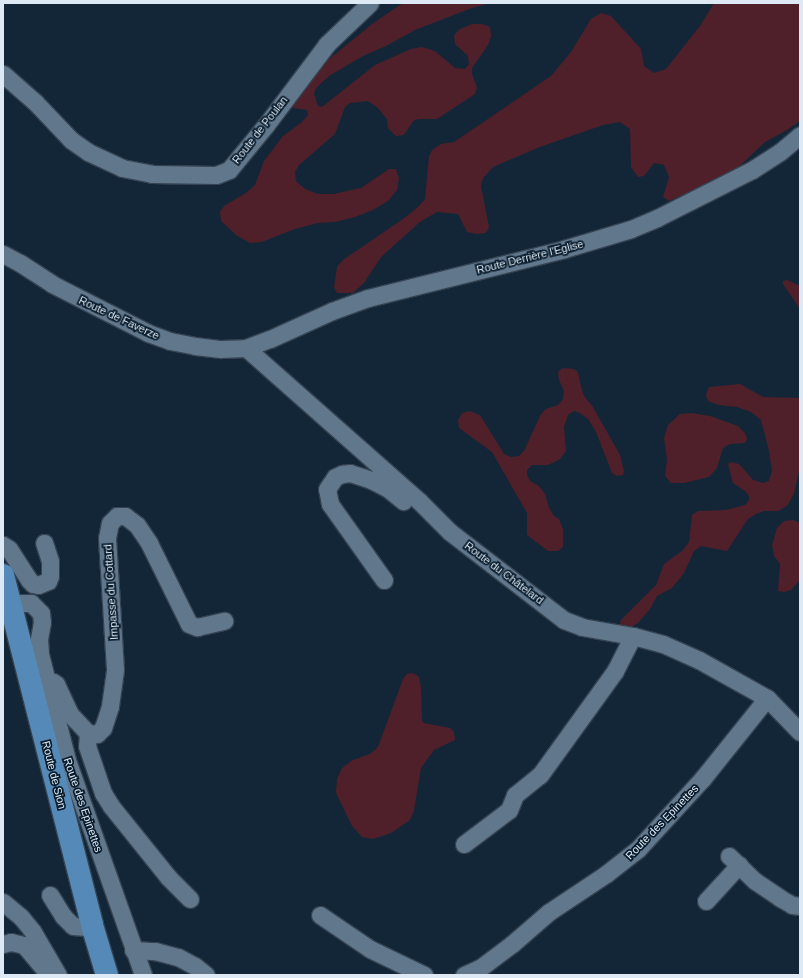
<!DOCTYPE html>
<html>
<head>
<meta charset="utf-8">
<style>
  body { margin:0 }
  #map { position:relative; width:803px; height:978px; overflow:hidden; background:#122637; font-family:Arial,sans-serif }
  div>[style] { position:absolute }
  [style*='--x'] { left:calc(var(--x)*1px); top:calc(var(--y)*1px); width:calc(var(--w)*1px); rotate:calc(var(--a)*1deg) }
  .green>* { inset:0; background:#4f2029 }
  .roads { filter:drop-shadow(1px 0 #354352) drop-shadow(-1px 0 #354352) drop-shadow(0 1px #354352) drop-shadow(0 -1px #354352) }
  .minor>* { height:17px; margin:-8.5px; padding:0 8.5px; transform-origin:8.5px; border-radius:8.5px; background:#61778c }
  .major>* { height:22px; margin:-11px; padding:0 11px; transform-origin:11px; border-radius:11px; background:#5589b7 }
  span { translate:-50% -50%; white-space:nowrap; text-align:center; line-height:1.15; -webkit-text-stroke:3.5px #091c2d; paint-order:stroke }
  .street-label { font-size:11px; color:#ddeaf5 }
  .frame { position:absolute; inset:0; border:4px solid #ddeaf5; pointer-events:none }
</style>
</head>
<body>
<div id="map">
  <div class="green">
    <div style="clip-path:polygon(403px 3px,491px 3px,472px 8px,415px 30px,386px 46px,363px 56px,329px 76px,316px 88px,314px 94px,318px 106px,322px 107px,375px 65px,411px 49px,422px 47px,435px 51px,455px 68px,465px 69px,469px 64px,468px 56px,455px 44px,454px 35px,460px 29px,472px 24px,482px 24px,490px 27px,491px 36px,488px 45px,472px 68px,472px 74px,477px 88px,475px 94px,437px 119px,418px 119px,413px 121px,404px 135px,396px 136px,388px 128px,387px 119px,378px 108px,368px 101px,350px 103px,345px 107px,335px 134px,299px 165px,295px 172px,296px 181px,305px 189px,318px 194px,333px 194px,361px 188px,389px 169px,396px 169px,399px 178px,397px 190px,388px 201px,373px 210px,355px 217px,335px 222px,318px 223px,295px 229px,262px 242px,250px 243px,236px 235px,221px 221px,220px 212px,224px 206px,246px 193px,255px 185px,264px 161px,283px 136px,302px 122px,308px 115px,307px 110px,293px 108px,291px 104px,317px 69px,372px 24px)"></div>
    <div style="clip-path:polygon(714px 3px,800px 3px,800px 121px,787px 130px,765px 142px,730px 175px,669px 201px,663px 197px,669px 177px,664px 165px,654px 163px,644px 176px,638px 177px,631px 167px,630px 129px,620px 122px,603px 125px,540px 147px,493px 167px,483px 178px,481px 186px,489px 227px,486px 233px,477px 234px,467px 232px,458px 214px,437px 212px,420px 222px,381px 257px,364px 283px,353px 293px,337px 293px,334px 287px,337px 267px,343px 260px,403px 219px,417px 208px,425px 199px,429px 156px,432px 150px,441px 144px,454px 142px,551px 76px,571px 52px,591px 19px,601px 13px,611px 16px,641px 49px,644px 66px,654px 73px,666px 69px,700px 26px)"></div>
    <div style="clip-path:polygon(787px 280px,800px 286px,800px 309px,783px 284px,783px 281px)"></div>
    <div style="clip-path:polygon(563px 368px,574px 369px,578px 372px,581px 387px,584px 396px,593px 407px,620px 455px,624px 471px,623px 475px,617px 476px,612px 473px,596px 432px,588px 419px,580px 413px,574px 411px,568px 415px,564px 427px,566px 451px,560px 459px,548px 465px,532px 465px,527px 470px,527px 475px,530px 481px,539px 486px,545px 494px,549px 508px,554px 516px,559px 519px,563px 529px,563px 547px,558px 551px,548px 551px,527px 535px,527px 513px,492px 452px,459px 428px,458px 420px,462px 413px,470px 411px,480px 415px,504px 454px,511px 457px,519px 456px,524px 451px,541px 414px,546px 409px,558px 405px,563px 399px,564px 391px,559px 380px,558px 372px)"></div>
    <div style="clip-path:polygon(740px 384px,763px 397px,800px 398px,800px 466px,794px 494px,787px 506px,778px 511px,764px 511px,756px 514px,748px 519px,727px 551px,701px 546px,694px 551px,684px 573px,672px 588px,657px 596px,650px 609px,638px 623px,631px 627px,624px 628px,620px 625px,621px 620px,656px 585px,664px 564px,682px 551px,689px 542px,692px 515px,698px 511px,726px 510px,745px 505px,749px 500px,749px 496px,745px 491px,733px 483px,728px 464px,731px 462px,739px 464px,753px 480px,763px 483px,769px 481px,772px 471px,769px 451px,761px 420px,751px 412px,737px 407px,719px 405px,708px 401px,706px 395px,709px 387px)"></div>
    <div style="clip-path:polygon(692px 413px,710px 416px,738px 426px,745px 433px,747px 439px,745px 443px,730px 444px,723px 448px,717px 468px,709px 477px,684px 483px,671px 483px,665px 476px,667px 459px,664px 438px,668px 425px,680px 414px)"></div>
    <div style="clip-path:polygon(793px 520px,800px 523px,800px 580px,791px 590px,784px 592px,778px 591px,780px 564px,774px 556px,772px 545px,777px 528px,784px 521px)"></div>
    <div style="clip-path:polygon(413px 673px,419px 677px,421px 688px,422px 721px,424px 723px,450px 728px,454px 732px,455px 740px,434px 750px,421px 768px,414px 810px,410px 820px,391px 833px,373px 839px,362px 837px,352px 826px,336px 793px,337px 779px,342px 768px,353px 760px,370px 754px,378px 747px,403px 679px,407px 674px)"></div>
  </div>
  <div class="roads">
    <div class="minor">
      <div style="--x:3;--y:74;--w:43;--a:41.2"></div>
      <div style="--x:35;--y:102;--w:52;--a:46.5"></div>
      <div style="--x:71;--y:140;--w:21;--a:35"></div>
      <div style="--x:88;--y:152;--w:38;--a:25"></div>
      <div style="--x:122;--y:168;--w:31;--a:11"></div>
      <div style="--x:152;--y:174;--w:64;--a:0.9"></div>
      <div style="--x:216;--y:175;--w:14;--a:-21"></div>
      <div style="--x:229;--y:170;--w:58;--a:-50.6"></div>
      <div style="--x:266;--y:125;--w:101;--a:-53"></div>
      <div style="--x:327;--y:44;--w:59;--a:-43.6"></div>
      <div style="--x:3;--y:254;--w:19;--a:28"></div>
      <div style="--x:20;--y:263;--w:38;--a:33"></div>
      <div style="--x:52;--y:284;--w:108;--a:27"></div>
      <div style="--x:148;--y:333;--w:23;--a:20"></div>
      <div style="--x:170;--y:341;--w:25;--a:11"></div>
      <div style="--x:195;--y:346;--w:26;--a:7"></div>
      <div style="--x:221;--y:349;--w:25;--a:-2"></div>
      <div style="--x:246;--y:348;--w:26;--a:-21"></div>
      <div style="--x:270;--y:339;--w:68;--a:-24.3"></div>
      <div style="--x:332;--y:311;--w:38;--a:-20"></div>
      <div style="--x:368;--y:298;--w:202;--a:-14"></div>
      <div style="--x:564;--y:249;--w:70;--a:-16.6"></div>
      <div style="--x:631;--y:229;--w:28;--a:-23"></div>
      <div style="--x:657;--y:218;--w:106;--a:-26.8"></div>
      <div style="--x:752;--y:170;--w:33;--a:-33"></div>
      <div style="--x:780;--y:152;--w:26;--a:-40"></div>
      <div style="--x:246;--y:348;--w:232;--a:41.5"></div>
      <div style="--x:420;--y:502;--w:42;--a:45"></div>
      <div style="--x:450;--y:532;--w:144;--a:37.7"></div>
      <div style="--x:564;--y:620;--w:19;--a:21"></div>
      <div style="--x:582;--y:627;--w:52;--a:10"></div>
      <div style="--x:633;--y:636;--w:31;--a:15"></div>
      <div style="--x:663;--y:644;--w:39;--a:24"></div>
      <div style="--x:699;--y:660;--w:78;--a:29.2"></div>
      <div style="--x:767;--y:698;--w:47;--a:45.9"></div>
      <div style="--x:3;--y:545;--w:7;--a:34"></div>
      <div style="--x:9;--y:549;--w:37;--a:57"></div>
      <div style="--x:29;--y:580;--w:6;--a:45"></div>
      <div style="--x:33;--y:584;--w:5;--a:11"></div>
      <div style="--x:38;--y:585;--w:11;--a:-22"></div>
      <div style="--x:48;--y:581;--w:5;--a:-68"></div>
      <div style="--x:50;--y:576;--w:15;--a:-90"></div>
      <div style="--x:50;--y:561;--w:19;--a:-108"></div>
      <div style="--x:384;--y:580;--w:93;--a:-125.4"></div>
      <div style="--x:330;--y:504;--w:15;--a:-101"></div>
      <div style="--x:327;--y:489;--w:14;--a:-56"></div>
      <div style="--x:335;--y:477;--w:8;--a:-23"></div>
      <div style="--x:342;--y:474;--w:8;--a:-7"></div>
      <div style="--x:350;--y:473;--w:22;--a:18"></div>
      <div style="--x:371;--y:480;--w:18;--a:27"></div>
      <div style="--x:387;--y:488;--w:21;--a:39"></div>
      <div style="--x:10;--y:603;--w:21;--a:0"></div>
      <div style="--x:31;--y:603;--w:14;--a:45"></div>
      <div style="--x:41;--y:613;--w:9;--a:84"></div>
      <div style="--x:42;--y:622;--w:17;--a:100"></div>
      <div style="--x:39;--y:639;--w:15;--a:86"></div>
      <div style="--x:40;--y:654;--w:109;--a:75.7"></div>
      <div style="--x:67;--y:760;--w:228;--a:70.5"></div>
      <div style="--x:46;--y:682;--w:7;--a:0"></div>
      <div style="--x:53;--y:682;--w:4;--a:34"></div>
      <div style="--x:56;--y:684;--w:33;--a:65"></div>
      <div style="--x:70;--y:714;--w:26;--a:47"></div>
      <div style="--x:88;--y:733;--w:9;--a:6"></div>
      <div style="--x:97;--y:734;--w:8;--a:-45"></div>
      <div style="--x:103;--y:728;--w:23;--a:-72"></div>
      <div style="--x:110;--y:706;--w:37;--a:-82"></div>
      <div style="--x:115;--y:669;--w:131;--a:-93.5"></div>
      <div style="--x:107;--y:538;--w:15;--a:-79"></div>
      <div style="--x:110;--y:523;--w:10;--a:-45"></div>
      <div style="--x:117;--y:516;--w:8;--a:0"></div>
      <div style="--x:125;--y:516;--w:15;--a:37"></div>
      <div style="--x:137;--y:525;--w:22;--a:56"></div>
      <div style="--x:149;--y:543;--w:90;--a:63.7"></div>
      <div style="--x:189;--y:624;--w:9;--a:21"></div>
      <div style="--x:197;--y:627;--w:28;--a:-13"></div>
      <div style="--x:88;--y:733;--w:13;--a:94"></div>
      <div style="--x:87;--y:746;--w:50;--a:71.2"></div>
      <div style="--x:103;--y:793;--w:15;--a:58"></div>
      <div style="--x:111;--y:806;--w:91;--a:51.2"></div>
      <div style="--x:168;--y:877;--w:31;--a:45"></div>
      <div style="--x:464;--y:844;--w:56;--a:-37.1"></div>
      <div style="--x:509;--y:810;--w:16;--a:-68"></div>
      <div style="--x:515;--y:795;--w:32;--a:-39"></div>
      <div style="--x:540;--y:775;--w:128;--a:-54.2"></div>
      <div style="--x:615;--y:671;--w:39;--a:-63"></div>
      <div style="--x:729;--y:856;--w:36;--a:44"></div>
      <div style="--x:755;--y:881;--w:30;--a:34"></div>
      <div style="--x:780;--y:898;--w:14;--a:30"></div>
      <div style="--x:792;--y:905;--w:8;--a:7"></div>
      <div style="--x:50;--y:895;--w:25;--a:58"></div>
      <div style="--x:63;--y:916;--w:14;--a:45"></div>
      <div style="--x:73;--y:926;--w:13;--a:4"></div>
      <div style="--x:86;--y:927;--w:6;--a:-18"></div>
      <div style="--x:706;--y:901;--w:49;--a:-47.5"></div>
      <div style="--x:3;--y:902;--w:23;--a:40"></div>
      <div style="--x:21;--y:917;--w:19;--a:51"></div>
      <div style="--x:33;--y:932;--w:50;--a:59.8"></div>
      <div style="--x:320;--y:915;--w:60;--a:34.2"></div>
      <div style="--x:370;--y:949;--w:60;--a:25.7"></div>
      <div style="--x:3;--y:944;--w:8;--a:-14"></div>
      <div style="--x:11;--y:942;--w:13;--a:13"></div>
      <div style="--x:24;--y:945;--w:34;--a:50"></div>
      <div style="--x:133;--y:950;--w:22;--a:3"></div>
      <div style="--x:155;--y:951;--w:24;--a:15"></div>
      <div style="--x:178;--y:957;--w:19;--a:28"></div>
      <div style="--x:195;--y:966;--w:14;--a:39"></div>
      <div style="--x:464;--y:975;--w:17;--a:-24"></div>
      <div style="--x:480;--y:968;--w:40;--a:-37"></div>
      <div style="--x:512;--y:944;--w:49;--a:-40.9"></div>
      <div style="--x:549;--y:912;--w:69;--a:-33.7"></div>
      <div style="--x:606;--y:874;--w:41;--a:-38"></div>
      <div style="--x:638;--y:849;--w:96;--a:-47.5"></div>
      <div style="--x:703;--y:778;--w:102;--a:-51.3"></div>
    </div>
    <div class="major">
      <div style="--x:3;--y:575;--w:361;--a:75.7"></div>
      <div style="--x:92;--y:925;--w:52;--a:73.3"></div>
    </div>
  </div>
  <div class="street-label">
    <span style="left:260px;top:130px;rotate:-52deg">Route de Poulan</span>
    <span style="left:530px;top:257px;rotate:-14deg">Route Derrière l'Eglise</span>
    <span style="left:119px;top:318px;rotate:25deg">Route de Faverze</span>
    <span style="left:504px;top:573px;rotate:37deg">Route du Châtelard</span>
    <span style="left:111px;top:592px;rotate:-94deg">Impasse du Cottard</span>
    <span style="left:54px;top:775px;rotate:76deg">Route de Sion</span>
    <span style="left:83px;top:805px;rotate:71deg">Route des Epinettes</span>
    <span style="left:662px;top:822px;rotate:-46deg">Route des Epinettes</span>
  </div>
  <div class="frame"></div>
</div>
</body>
</html>
